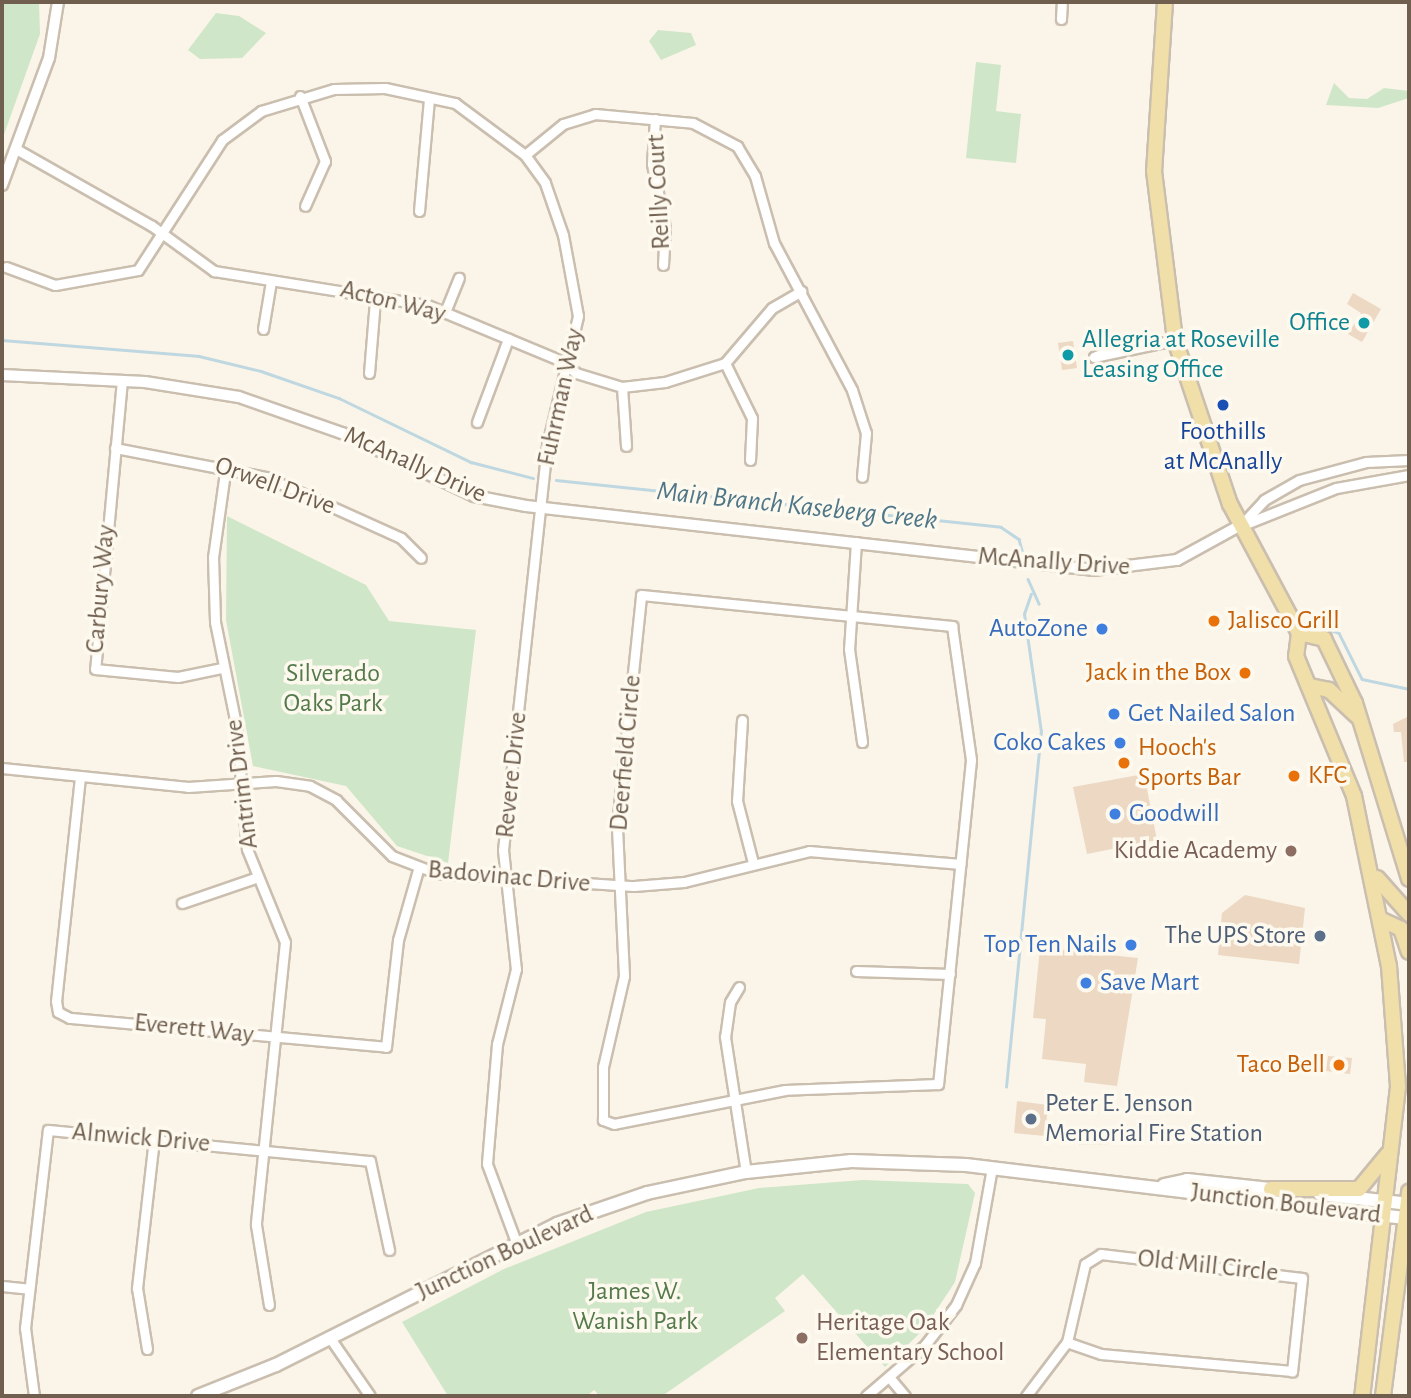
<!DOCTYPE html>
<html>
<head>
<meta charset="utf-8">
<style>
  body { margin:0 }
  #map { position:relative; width:1411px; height:1398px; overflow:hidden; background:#faf5e8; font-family:"Alegreya Sans",sans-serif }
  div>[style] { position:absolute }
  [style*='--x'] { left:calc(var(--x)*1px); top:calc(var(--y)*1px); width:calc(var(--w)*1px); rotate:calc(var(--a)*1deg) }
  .green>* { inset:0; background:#d0e6c8 }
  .stream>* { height:2.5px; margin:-1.25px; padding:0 1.25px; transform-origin:1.25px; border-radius:1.25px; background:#bfd7e1 }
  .building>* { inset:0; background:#ecd8c3 }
  .roads { filter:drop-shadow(2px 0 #cabeaf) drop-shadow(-2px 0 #cabeaf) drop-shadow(0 2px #cabeaf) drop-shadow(0 -2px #cabeaf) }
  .minor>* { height:9px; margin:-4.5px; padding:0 4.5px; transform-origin:4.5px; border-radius:4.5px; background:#fff }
  .tertiary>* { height:10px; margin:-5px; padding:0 5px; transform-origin:5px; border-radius:5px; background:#fff }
  .secondary>* { height:12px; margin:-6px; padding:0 6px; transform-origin:6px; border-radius:6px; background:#fff }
  .primary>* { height:14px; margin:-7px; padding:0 7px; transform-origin:7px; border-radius:7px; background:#f0dfa9 }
  .dots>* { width:19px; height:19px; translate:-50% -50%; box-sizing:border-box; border:4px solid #fdf9ee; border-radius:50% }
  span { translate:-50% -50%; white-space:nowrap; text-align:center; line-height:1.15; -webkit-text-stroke:7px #fdf9ee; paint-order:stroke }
  .street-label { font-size:26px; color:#705f4f }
  .culture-label { font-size:26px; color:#0d838f }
  .right { translate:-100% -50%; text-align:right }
  .left { translate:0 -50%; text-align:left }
  .transit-label { font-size:26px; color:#164399 }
  .food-label { font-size:26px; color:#c56008 }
  .shop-label { font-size:26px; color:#366cbe }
  .park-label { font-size:26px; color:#547a4c }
  .education-label { font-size:26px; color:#785e54 }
  .service-label { font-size:26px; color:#4e5e75 }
  .water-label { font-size:28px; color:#4f7787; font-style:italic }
  .frame { position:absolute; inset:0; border:4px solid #705f4f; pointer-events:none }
</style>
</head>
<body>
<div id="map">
  <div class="green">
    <div style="clip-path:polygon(2px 2px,39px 2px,40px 34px,2px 140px)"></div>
    <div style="clip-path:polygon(216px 13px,239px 16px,266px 33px,242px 58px,200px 59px,188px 50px)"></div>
    <div style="clip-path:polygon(658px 30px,691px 33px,696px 45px,661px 60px,649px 41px)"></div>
    <div style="clip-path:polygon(976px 62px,1001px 65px,996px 111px,1021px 114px,1016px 163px,966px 158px)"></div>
    <div style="clip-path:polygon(1334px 83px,1349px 98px,1367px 99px,1384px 88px,1409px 91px,1409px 98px,1378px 108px,1326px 105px)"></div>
    <div style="clip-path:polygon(227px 516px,366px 585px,389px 621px,476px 630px,448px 863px,397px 846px,346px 786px,253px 766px,226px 620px)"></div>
    <div style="clip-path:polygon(863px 1180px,968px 1184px,975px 1193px,955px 1282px,924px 1329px,885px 1367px,803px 1274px,775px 1298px,785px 1311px,662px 1396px,600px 1396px,594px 1390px,587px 1396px,448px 1396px,402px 1322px,504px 1269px,646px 1212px,759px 1188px)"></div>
  </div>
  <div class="stream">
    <div style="--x:2;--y:340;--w:198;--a:4.6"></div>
    <div style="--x:199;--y:356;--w:64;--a:13.6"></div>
    <div style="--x:261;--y:371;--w:83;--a:19.1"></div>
    <div style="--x:339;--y:398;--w:147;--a:25.9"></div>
    <div style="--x:471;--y:462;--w:64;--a:14.5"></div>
    <div style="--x:556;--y:480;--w:447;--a:6"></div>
    <div style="--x:1001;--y:527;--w:22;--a:34"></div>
    <div style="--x:1019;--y:539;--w:16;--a:75"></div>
    <div style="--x:1028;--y:579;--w:27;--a:66"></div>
    <div style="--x:1330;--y:630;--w:9;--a:18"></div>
    <div style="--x:1339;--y:633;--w:51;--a:63.4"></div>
    <div style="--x:1362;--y:679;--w:48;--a:12"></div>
    <div style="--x:1006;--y:1087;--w:357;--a:-84.4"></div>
    <div style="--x:1041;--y:732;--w:119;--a:-98.2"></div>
    <div style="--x:1024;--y:614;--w:21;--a:-71"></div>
  </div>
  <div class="building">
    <div style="clip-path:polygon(1353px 293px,1381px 309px,1362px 342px,1348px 334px,1361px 313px,1347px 304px)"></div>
    <div style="clip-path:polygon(1073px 341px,1077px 368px,1062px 370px,1058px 343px)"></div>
    <div style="clip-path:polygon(1409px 716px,1409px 762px,1404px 762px,1401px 732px,1394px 732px,1393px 724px)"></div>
    <div style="clip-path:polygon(1144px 774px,1157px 840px,1087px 854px,1073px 787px)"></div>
    <div style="clip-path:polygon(1245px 895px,1305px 908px,1299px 964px,1218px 955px,1222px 913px)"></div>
    <div style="clip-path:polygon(1041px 938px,1054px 949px,1138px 958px,1117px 1086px,1084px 1082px,1086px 1064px,1042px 1059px,1046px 1019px,1033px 1018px)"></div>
    <div style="clip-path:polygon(1328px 1056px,1352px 1058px,1350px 1074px,1326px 1071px)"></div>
    <div style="clip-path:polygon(1017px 1101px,1048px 1105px,1045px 1136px,1014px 1133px)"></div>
    <div style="clip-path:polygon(1081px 1126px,1116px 1130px,1114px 1144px,1079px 1145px)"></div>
  </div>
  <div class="roads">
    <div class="minor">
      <div style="--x:1061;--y:19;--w:17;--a:-87"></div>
      <div style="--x:300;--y:96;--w:70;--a:69"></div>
      <div style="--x:325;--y:161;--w:49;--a:114"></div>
      <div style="--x:655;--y:119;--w:45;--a:93.8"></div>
      <div style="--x:652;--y:164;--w:64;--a:78.3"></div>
      <div style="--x:665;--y:227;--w:38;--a:93"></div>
      <div style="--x:16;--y:149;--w:156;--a:29.5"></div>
      <div style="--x:152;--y:226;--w:77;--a:36"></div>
      <div style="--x:214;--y:271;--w:216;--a:9.1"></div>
      <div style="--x:427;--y:305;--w:143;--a:22.6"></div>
      <div style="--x:559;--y:360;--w:21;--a:37"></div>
      <div style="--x:576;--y:373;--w:48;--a:16.9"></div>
      <div style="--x:622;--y:387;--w:43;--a:-6.6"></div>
      <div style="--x:665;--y:382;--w:63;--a:-17.6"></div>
      <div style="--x:725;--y:363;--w:72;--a:-49.5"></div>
      <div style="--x:772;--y:308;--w:34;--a:-30"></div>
      <div style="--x:525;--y:155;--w:49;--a:-39.2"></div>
      <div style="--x:563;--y:124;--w:34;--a:-17"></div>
      <div style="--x:595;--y:114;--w:98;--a:5.2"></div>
      <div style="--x:693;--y:123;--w:50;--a:27.6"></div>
      <div style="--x:737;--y:146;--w:35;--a:59"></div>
      <div style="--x:755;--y:176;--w:70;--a:74.2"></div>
      <div style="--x:774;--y:243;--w:166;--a:62"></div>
      <div style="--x:852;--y:390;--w:45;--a:72"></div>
      <div style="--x:866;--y:433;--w:44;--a:95.2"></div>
      <div style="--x:419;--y:211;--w:113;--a:-84.9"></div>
      <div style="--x:6;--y:267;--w:52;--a:20.2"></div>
      <div style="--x:55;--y:285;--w:84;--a:-10.2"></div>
      <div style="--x:138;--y:270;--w:155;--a:-57.1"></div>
      <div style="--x:222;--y:140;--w:49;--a:-36.6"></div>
      <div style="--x:261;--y:111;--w:76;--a:-16.8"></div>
      <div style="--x:334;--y:89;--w:51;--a:-1.1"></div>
      <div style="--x:385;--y:88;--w:72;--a:12.1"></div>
      <div style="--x:455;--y:103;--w:87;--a:36.6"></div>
      <div style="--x:525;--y:155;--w:34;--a:54"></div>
      <div style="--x:545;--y:183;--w:55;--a:70.9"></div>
      <div style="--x:563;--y:235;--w:82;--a:79.5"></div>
      <div style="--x:578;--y:316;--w:133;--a:103.5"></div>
      <div style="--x:547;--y:445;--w:407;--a:96.2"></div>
      <div style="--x:503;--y:850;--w:120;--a:83.8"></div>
      <div style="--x:516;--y:969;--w:77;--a:104.2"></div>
      <div style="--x:497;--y:1044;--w:120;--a:94.8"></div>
      <div style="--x:487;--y:1164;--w:83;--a:69.6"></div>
      <div style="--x:445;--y:312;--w:37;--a:-68"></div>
      <div style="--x:263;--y:329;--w:49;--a:-80.5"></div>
      <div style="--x:1094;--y:357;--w:83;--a:-11.9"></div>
      <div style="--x:1094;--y:357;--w:41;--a:-22.8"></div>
      <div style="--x:1132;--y:341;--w:12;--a:14"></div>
      <div style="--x:725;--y:363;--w:61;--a:63.9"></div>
      <div style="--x:752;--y:418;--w:42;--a:92.7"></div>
      <div style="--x:369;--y:373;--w:73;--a:-85.3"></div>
      <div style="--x:122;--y:380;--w:290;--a:95.3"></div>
      <div style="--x:95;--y:669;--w:83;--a:5.5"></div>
      <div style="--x:178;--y:677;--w:45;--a:-11.6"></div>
      <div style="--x:622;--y:387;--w:59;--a:86.1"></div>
      <div style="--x:477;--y:422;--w:89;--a:-69.5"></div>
      <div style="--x:115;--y:448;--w:154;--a:10.9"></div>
      <div style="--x:266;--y:477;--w:148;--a:24.3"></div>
      <div style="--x:401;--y:538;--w:28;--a:45"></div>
      <div style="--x:226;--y:465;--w:93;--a:98"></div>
      <div style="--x:213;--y:557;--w:65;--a:88.2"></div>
      <div style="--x:215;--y:622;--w:104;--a:78.4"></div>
      <div style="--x:236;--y:724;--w:125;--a:85"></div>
      <div style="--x:247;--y:849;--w:100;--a:67.8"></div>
      <div style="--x:285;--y:942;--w:284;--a:95.9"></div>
      <div style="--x:256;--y:1225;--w:81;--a:80.8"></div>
      <div style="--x:1241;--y:525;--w:34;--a:-47"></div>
      <div style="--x:1264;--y:500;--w:40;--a:-29.7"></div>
      <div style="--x:1299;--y:480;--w:69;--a:-15"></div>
      <div style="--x:1366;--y:462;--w:43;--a:-2.7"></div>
      <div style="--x:1243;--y:525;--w:100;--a:-21.7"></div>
      <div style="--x:1336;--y:488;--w:74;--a:-10.1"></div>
      <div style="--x:856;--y:542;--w:107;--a:93.7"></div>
      <div style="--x:849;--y:649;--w:94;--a:82"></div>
      <div style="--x:641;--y:595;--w:313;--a:5.7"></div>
      <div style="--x:952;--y:626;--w:135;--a:81.9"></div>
      <div style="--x:971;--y:760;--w:326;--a:95.8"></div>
      <div style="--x:938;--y:1084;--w:153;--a:177.8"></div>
      <div style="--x:785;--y:1090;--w:174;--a:168.8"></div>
      <div style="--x:614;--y:1124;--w:12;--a:-160"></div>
      <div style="--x:603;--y:1120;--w:53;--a:-90"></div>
      <div style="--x:603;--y:1067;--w:93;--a:-77"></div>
      <div style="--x:624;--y:976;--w:151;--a:-92.7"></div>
      <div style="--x:617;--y:825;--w:231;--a:-84"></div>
      <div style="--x:742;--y:720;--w:81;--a:93.5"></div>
      <div style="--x:737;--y:801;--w:64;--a:75.5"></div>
      <div style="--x:2;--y:768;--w:187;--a:5.8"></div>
      <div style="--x:188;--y:787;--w:88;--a:-3.9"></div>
      <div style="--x:276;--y:781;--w:34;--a:8"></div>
      <div style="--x:310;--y:786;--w:30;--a:28"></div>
      <div style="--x:336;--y:800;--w:79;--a:45"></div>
      <div style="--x:392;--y:856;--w:47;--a:21.1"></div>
      <div style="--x:436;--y:873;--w:198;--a:3.8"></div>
      <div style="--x:634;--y:886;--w:50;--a:-4.6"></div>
      <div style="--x:684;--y:882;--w:129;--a:-13.9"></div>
      <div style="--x:809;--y:851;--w:152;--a:4.9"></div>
      <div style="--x:80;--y:777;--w:225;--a:96.1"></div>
      <div style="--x:56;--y:1001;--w:11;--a:80"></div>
      <div style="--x:58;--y:1012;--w:13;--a:27"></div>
      <div style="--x:70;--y:1018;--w:317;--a:5.2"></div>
      <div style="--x:386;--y:1047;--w:108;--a:-83.6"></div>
      <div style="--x:398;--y:940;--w:73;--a:-74.1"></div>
      <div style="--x:182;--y:903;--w:80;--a:-18.9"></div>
      <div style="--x:856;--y:971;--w:94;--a:1.8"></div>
      <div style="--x:739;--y:987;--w:17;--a:121"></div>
      <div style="--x:730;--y:1002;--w:35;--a:98"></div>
      <div style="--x:725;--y:1037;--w:137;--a:81.2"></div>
      <div style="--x:1101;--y:1254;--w:202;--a:6.8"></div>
      <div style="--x:1302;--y:1278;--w:94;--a:96.1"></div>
      <div style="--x:1292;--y:1371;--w:192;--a:-174.9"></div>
      <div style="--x:1101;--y:1354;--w:36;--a:-161"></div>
      <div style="--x:1067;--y:1342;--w:80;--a:-77"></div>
      <div style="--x:1085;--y:1264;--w:19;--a:-32"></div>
      <div style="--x:2;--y:1286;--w:27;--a:6"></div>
      <div style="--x:330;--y:1338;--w:70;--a:55.4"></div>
      <div style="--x:147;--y:1349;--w:62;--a:-99.3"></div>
      <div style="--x:137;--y:1288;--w:151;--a:-83.5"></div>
      <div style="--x:889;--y:1377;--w:25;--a:50"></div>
      <div style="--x:34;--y:1396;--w:69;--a:-97.5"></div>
      <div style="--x:25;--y:1328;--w:199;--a:-83.4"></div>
      <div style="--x:48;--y:1130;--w:323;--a:5.5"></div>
      <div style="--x:370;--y:1161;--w:91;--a:77.9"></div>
      <div style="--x:866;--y:1396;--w:78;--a:-40.8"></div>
      <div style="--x:925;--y:1345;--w:51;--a:-52.2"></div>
      <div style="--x:956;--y:1305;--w:46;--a:-65.7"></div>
      <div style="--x:975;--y:1263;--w:97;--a:-79.9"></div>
      <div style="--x:1026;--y:1396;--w:68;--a:-52.8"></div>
    </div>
    <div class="tertiary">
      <div style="--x:2;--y:185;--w:135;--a:-69.7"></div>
      <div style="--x:49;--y:58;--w:57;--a:-80.9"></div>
      <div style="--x:2;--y:375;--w:143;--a:2.8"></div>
      <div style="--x:145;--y:382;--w:95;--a:9.1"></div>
      <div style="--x:239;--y:397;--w:109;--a:19.3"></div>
      <div style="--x:342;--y:433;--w:146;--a:25.5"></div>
      <div style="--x:474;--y:496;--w:53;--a:10.9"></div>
      <div style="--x:526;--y:506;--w:572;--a:6.43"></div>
      <div style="--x:1094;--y:570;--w:84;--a:-6.9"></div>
      <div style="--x:1177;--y:560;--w:73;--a:-28.7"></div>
    </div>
    <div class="secondary">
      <div style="--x:1164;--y:1185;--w:24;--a:-12"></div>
      <div style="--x:1187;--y:1180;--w:95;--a:6.1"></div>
      <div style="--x:1320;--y:1194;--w:90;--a:6.4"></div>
      <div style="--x:198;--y:1396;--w:84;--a:-21.7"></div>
      <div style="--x:276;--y:1365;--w:314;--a:-26.6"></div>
      <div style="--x:557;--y:1224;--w:95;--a:-19"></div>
      <div style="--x:647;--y:1193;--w:101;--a:-12"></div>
      <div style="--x:746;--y:1172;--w:106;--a:-6"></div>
      <div style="--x:851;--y:1161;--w:115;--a:2"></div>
      <div style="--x:966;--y:1165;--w:446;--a:6.9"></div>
    </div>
    <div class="primary">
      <div style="--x:1165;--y:2;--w:169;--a:93.7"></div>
      <div style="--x:1154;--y:171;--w:170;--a:82.9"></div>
      <div style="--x:1175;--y:340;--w:173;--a:71.5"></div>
      <div style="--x:1230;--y:504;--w:146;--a:61.9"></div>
      <div style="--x:1299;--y:633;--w:23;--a:97"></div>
      <div style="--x:1296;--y:656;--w:152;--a:67.5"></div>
      <div style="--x:1354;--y:796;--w:174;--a:78.4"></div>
      <div style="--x:1389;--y:966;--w:121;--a:85.7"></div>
      <div style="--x:1398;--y:1087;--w:311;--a:96.6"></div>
      <div style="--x:1299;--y:633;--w:26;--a:13"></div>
      <div style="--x:1324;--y:639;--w:71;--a:64.2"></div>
      <div style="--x:1355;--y:703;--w:184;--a:72.9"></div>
      <div style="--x:1310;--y:686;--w:19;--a:12"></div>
      <div style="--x:1329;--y:690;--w:38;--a:43"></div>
      <div style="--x:1377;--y:878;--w:48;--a:48.4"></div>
      <div style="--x:1382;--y:920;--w:21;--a:25"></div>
      <div style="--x:1401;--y:929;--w:24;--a:71"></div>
      <div style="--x:1271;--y:1189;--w:88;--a:0"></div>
      <div style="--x:1359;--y:1189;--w:45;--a:-50.4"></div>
      <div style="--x:1383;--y:1396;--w:206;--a:-82.7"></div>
    </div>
  </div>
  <div class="dots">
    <div style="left:1364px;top:323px;background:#0f9aa8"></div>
    <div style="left:1068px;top:355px;background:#0f9aa8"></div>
    <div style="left:1223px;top:405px;background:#1a4fb4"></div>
    <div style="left:1214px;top:621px;background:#e8710a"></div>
    <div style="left:1102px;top:629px;background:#3f7fe0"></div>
    <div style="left:1245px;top:673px;background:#e8710a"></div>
    <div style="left:1114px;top:714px;background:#3f7fe0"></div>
    <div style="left:1120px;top:743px;background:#3f7fe0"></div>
    <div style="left:1124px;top:763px;background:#e8710a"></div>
    <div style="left:1294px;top:776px;background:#e8710a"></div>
    <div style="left:1115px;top:814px;background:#3f7fe0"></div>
    <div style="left:1291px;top:851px;background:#8d6e63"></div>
    <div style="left:1320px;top:936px;background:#5c6f8a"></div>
    <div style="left:1131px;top:945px;background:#3f7fe0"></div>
    <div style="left:1086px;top:983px;background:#3f7fe0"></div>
    <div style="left:1339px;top:1065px;background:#e8710a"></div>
    <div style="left:1031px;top:1119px;background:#5c6f8a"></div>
    <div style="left:802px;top:1338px;background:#8d6e63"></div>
  </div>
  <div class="street-label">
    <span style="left:659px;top:192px;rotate:-93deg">Reilly Court</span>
    <span style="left:393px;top:302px;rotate:14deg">Acton Way</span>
    <span style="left:561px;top:397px;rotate:-78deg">Fuhrman Way</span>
    <span style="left:415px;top:465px;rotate:24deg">McAnally Drive</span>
    <span style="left:275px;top:486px;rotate:20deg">Orwell Drive</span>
    <span style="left:1054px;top:562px;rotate:4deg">McAnally Drive</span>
    <span style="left:101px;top:589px;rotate:-85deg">Carbury Way</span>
    <span style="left:626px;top:753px;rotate:-85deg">Deerfield Circle</span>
    <span style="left:512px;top:775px;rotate:-84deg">Revere Drive</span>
    <span style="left:242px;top:784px;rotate:-97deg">Antrim Drive</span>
    <span style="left:509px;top:877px;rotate:5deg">Badovinac Drive</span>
    <span style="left:194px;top:1029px;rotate:6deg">Everett Way</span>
    <span style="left:141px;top:1138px;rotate:5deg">Alnwick Drive</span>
    <span style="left:1286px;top:1204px;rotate:7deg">Junction Boulevard</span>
    <span style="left:505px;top:1253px;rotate:-25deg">Junction Boulevard</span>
    <span style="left:1208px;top:1266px;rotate:6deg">Old Mill Circle</span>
  </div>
  <div class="culture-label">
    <span class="right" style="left:1350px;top:323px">Office</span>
    <span class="left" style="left:1082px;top:355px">Allegria at Roseville<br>Leasing Office</span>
  </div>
  <div class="transit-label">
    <span style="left:1223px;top:447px">Foothills<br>at McAnally</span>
  </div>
  <div class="food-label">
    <span class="left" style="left:1228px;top:621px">Jalisco Grill</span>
    <span class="right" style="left:1231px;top:673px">Jack in the Box</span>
    <span class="left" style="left:1138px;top:763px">Hooch's<br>Sports Bar</span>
    <span class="left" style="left:1308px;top:776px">KFC</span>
    <span class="right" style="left:1325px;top:1065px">Taco Bell</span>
  </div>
  <div class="shop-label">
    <span class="right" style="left:1088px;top:629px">AutoZone</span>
    <span class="left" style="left:1128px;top:714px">Get Nailed Salon</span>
    <span class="right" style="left:1106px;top:743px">Coko Cakes</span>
    <span class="left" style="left:1129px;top:814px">Goodwill</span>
    <span class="right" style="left:1117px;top:945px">Top Ten Nails</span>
    <span class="left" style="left:1100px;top:983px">Save Mart</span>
  </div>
  <div class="park-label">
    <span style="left:333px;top:689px">Silverado<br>Oaks Park</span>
    <span style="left:635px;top:1307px">James W.<br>Wanish Park</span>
  </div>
  <div class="education-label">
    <span class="right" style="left:1277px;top:851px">Kiddie Academy</span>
    <span class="left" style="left:816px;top:1338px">Heritage Oak<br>Elementary School</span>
  </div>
  <div class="service-label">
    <span class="right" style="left:1306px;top:936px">The UPS Store</span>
    <span class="left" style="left:1045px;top:1119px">Peter E. Jenson<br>Memorial Fire Station</span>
  </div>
  <div class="water-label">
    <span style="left:797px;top:506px;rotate:6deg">Main Branch Kaseberg Creek</span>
  </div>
  <div class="frame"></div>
</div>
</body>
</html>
